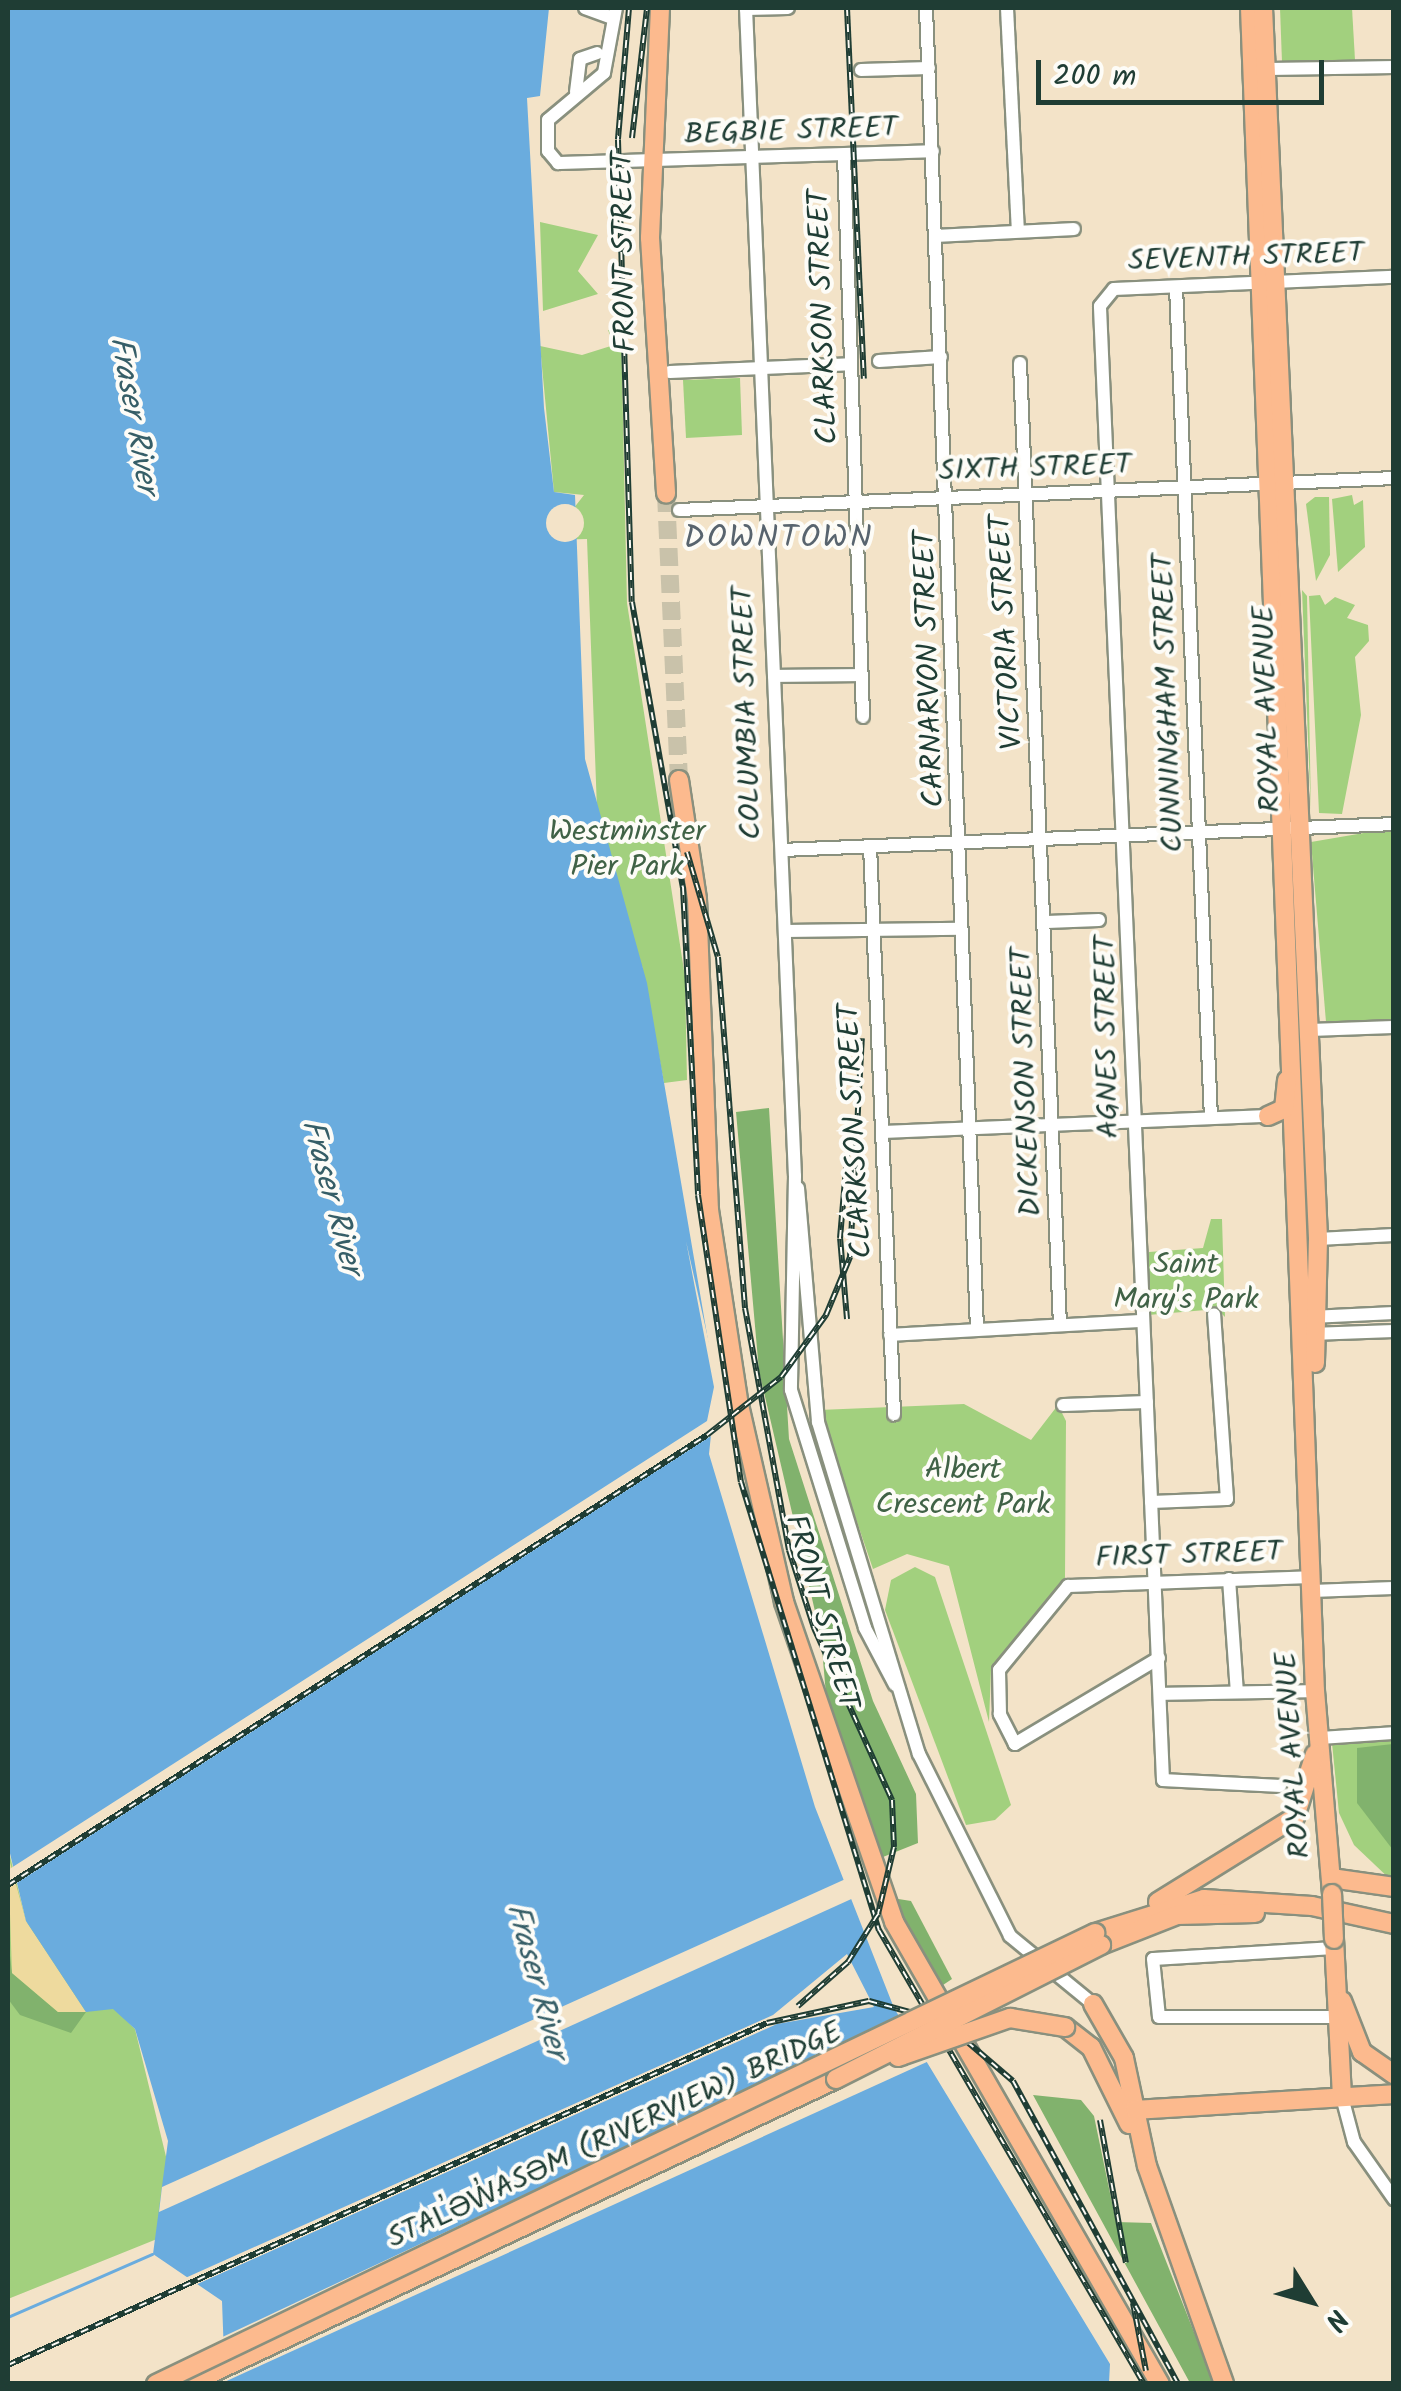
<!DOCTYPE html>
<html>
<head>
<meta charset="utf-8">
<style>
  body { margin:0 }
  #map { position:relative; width:1401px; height:2391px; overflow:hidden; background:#f3e3c8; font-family:Kalam,sans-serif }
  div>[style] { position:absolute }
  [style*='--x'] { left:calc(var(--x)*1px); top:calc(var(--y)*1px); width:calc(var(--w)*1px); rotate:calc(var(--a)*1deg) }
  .green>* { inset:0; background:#a2d07e }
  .forest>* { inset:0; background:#81b26d }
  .sand>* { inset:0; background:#eeda9e }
  .water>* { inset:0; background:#6aacde }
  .pier>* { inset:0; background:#f3e3c8 }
  .round { border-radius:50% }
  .stream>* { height:2.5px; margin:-1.25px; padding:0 1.25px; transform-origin:1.25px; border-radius:1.25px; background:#6aacde }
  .major-tunnel>* { height:18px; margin-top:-9px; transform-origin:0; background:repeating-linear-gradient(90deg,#c9c2aa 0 18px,transparent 0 27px) }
  .roads { filter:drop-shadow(2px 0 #89907e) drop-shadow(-2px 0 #89907e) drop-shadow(0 2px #89907e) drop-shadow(0 -2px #89907e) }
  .minor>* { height:12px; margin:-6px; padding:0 6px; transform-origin:6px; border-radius:6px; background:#fff }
  .major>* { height:18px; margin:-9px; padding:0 9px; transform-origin:9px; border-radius:9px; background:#fcba8e }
  .rail>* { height:6px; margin-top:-3px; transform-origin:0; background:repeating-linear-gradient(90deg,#fdfcf7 0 8px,#1f3d34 0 16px); box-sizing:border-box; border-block:2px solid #1f3d34 }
  .bridges { filter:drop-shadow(2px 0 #89907e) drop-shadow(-2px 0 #89907e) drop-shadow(0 2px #89907e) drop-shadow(0 -2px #89907e) }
  .major-bridge>* { height:18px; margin:-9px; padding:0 9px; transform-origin:9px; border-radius:9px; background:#fcba8e }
  span { translate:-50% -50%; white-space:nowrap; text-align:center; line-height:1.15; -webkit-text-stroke:8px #fdfcf7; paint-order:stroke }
  .street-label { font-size:30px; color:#1f3d34 }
  .park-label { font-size:30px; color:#406246 }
  .water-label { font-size:32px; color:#365e67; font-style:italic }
  .neighbourhood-label { font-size:32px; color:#58646e; letter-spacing:2.5px }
  .frame { position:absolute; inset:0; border:10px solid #1f3d34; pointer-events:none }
  .north { position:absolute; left:1261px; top:2251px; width:100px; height:100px; -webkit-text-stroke:8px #fdfcf7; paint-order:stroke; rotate:127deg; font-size:28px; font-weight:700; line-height:40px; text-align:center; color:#1f3d34 }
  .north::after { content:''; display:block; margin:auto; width:35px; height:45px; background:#1f3d34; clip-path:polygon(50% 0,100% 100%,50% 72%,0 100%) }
  .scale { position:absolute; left:1036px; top:60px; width:288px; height:45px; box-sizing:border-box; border:5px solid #1f3d34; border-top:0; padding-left:12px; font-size:30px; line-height:35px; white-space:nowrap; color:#1f3d34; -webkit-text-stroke:8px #fdfcf7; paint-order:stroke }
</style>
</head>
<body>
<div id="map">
  <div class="green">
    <div style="clip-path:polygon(1280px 8px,1352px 8px,1355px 60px,1282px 62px)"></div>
    <div style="clip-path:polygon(540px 222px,598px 235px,578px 271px,598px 294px,543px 311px)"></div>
    <div style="clip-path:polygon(621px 329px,627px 603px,685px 977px,687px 1080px,664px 1083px,642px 966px,603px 972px,587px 539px,549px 540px,584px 495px,554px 492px,540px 346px,582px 355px,614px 345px,608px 330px)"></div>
    <div style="clip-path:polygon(740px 378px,742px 435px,686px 438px,683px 380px)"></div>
    <div style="clip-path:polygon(1352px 495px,1354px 505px,1363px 500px,1365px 547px,1338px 572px,1332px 499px)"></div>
    <div style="clip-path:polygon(1315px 497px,1329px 497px,1330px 555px,1316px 581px,1306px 504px)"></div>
    <div style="clip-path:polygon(1302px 590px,1307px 596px,1311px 812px)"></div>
    <div style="clip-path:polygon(1320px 595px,1325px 605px,1335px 597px,1355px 605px,1347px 618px,1368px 625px,1369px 641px,1355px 657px,1361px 715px,1342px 814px,1319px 813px,1309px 596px)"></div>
    <div style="clip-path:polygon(1393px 828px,1393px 1021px,1326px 1022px,1311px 842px)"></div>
    <div style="clip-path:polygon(1211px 1219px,1222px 1219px,1225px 1317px,1217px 1309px,1148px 1315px,1149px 1252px,1203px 1248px)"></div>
    <div style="clip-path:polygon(964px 1404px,1031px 1440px,1058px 1405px,1066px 1421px,1065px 1579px,991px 1670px,989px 1722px,949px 1566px,907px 1554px,873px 1569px,819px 1410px)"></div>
    <div style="clip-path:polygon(915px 1567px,935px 1577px,1011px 1805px,995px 1820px,966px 1825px,885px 1610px,891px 1580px)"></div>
    <div style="clip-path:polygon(1393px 1738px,1393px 1882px,1354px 1845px,1339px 1813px,1332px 1743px)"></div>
    <div style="clip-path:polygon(9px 1852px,26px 1921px,135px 2029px,170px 2173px,157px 2239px,8px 2299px)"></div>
  </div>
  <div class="forest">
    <div style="clip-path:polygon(769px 1108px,789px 1439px,873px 1701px,916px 1794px,918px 1843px,878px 1859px,827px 1706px,821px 1637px,759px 1371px,736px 1112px)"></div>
    <div style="clip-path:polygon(1393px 1744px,1394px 1744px,1393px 1850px,1357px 1803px,1357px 1748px)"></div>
    <div style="clip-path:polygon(892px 1898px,911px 1901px,952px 1979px,937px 1989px)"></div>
    <div style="clip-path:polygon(8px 1938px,12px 1973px,58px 2012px,86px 2012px,71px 2033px,20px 2015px,8px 1999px)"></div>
    <div style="clip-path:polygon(1033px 2095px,1081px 2100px,1094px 2116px,1116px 2222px,1151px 2223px,1214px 2383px,1190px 2383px)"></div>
  </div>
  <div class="sand">
    <div style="clip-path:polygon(8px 1855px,26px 1921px,86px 2012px,58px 2012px,12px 1973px)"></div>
  </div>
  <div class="water">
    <div style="clip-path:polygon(8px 8px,549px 8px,540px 96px,527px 98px,544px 408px,554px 492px,575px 495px,585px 759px,647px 983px,716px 1387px,709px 1454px,815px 1807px,894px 2008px,1110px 2364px,1109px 2383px,225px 2383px,222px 2301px,153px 2254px,168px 2141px,135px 2029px,113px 2009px,86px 2012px,26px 1921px,8px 1845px)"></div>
  </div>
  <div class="pier">
    <div class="round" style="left:546px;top:504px;width:38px;height:38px"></div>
    <div style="clip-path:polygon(686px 1241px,721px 1396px,714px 1434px,12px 1886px,8px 1870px,707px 1421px,714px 1387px)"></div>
    <div style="clip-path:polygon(850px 1877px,858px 1896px,159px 2212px,162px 2187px)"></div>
    <div style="clip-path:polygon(847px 1954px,874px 2007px,777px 2024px,193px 2286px,183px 2279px,773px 2015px)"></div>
    <div style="clip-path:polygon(907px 2015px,929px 2061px,220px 2384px,216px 2340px)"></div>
  </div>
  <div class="stream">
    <div style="--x:8;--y:2317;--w:157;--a:-23.6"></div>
  </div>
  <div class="major-tunnel">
    <div style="--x:666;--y:494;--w:286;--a:87.4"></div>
  </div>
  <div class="roads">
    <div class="minor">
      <div style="--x:585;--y:8;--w:30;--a:20"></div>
      <div style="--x:616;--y:8;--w:66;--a:100.5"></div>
      <div style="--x:604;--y:73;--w:73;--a:140"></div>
      <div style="--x:548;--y:120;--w:31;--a:90"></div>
      <div style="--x:548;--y:151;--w:16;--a:50"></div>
      <div style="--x:558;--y:163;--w:375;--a:-1.8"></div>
      <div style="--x:746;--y:8;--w:1169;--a:87.6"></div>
      <div style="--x:795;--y:1176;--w:214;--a:91.1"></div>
      <div style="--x:791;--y:1390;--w:249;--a:72.7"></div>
      <div style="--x:865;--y:1628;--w:64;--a:62.2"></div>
      <div style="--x:926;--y:8;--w:1322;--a:87.79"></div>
      <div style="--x:1007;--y:8;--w:223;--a:87.2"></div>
      <div style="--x:746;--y:9;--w:42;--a:-1.4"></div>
      <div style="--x:1268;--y:69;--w:126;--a:-0.9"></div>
      <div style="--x:861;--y:70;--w:68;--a:-1.7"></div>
      <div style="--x:576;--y:92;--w:33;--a:-83"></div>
      <div style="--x:580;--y:59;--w:18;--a:-19"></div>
      <div style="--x:844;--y:155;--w:562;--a:88.06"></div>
      <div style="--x:936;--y:236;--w:138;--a:-2.9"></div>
      <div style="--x:1176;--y:287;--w:832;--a:87.59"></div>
      <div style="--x:879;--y:361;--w:62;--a:-3.7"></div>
      <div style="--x:1020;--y:363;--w:963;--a:87.62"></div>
      <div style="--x:670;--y:372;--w:180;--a:-2.5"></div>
      <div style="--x:679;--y:510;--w:716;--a:-2.56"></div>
      <div style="--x:774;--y:676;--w:86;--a:-0.7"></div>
      <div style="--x:870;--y:846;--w:569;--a:87.58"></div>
      <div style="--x:782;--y:850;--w:613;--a:-2.43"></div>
      <div style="--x:1047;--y:922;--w:52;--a:-2.2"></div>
      <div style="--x:785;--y:931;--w:176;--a:-0.7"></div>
      <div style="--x:1309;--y:1030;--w:85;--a:-2"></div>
      <div style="--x:883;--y:1132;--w:385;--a:-2.4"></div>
      <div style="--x:798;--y:1188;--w:235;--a:85.1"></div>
      <div style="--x:818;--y:1422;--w:347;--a:73.1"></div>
      <div style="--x:919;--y:1754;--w:203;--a:63.4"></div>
      <div style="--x:1010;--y:1936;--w:107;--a:39.3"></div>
      <div style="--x:1318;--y:1239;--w:76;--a:-3"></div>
      <div style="--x:1311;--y:1317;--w:83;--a:-2.8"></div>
      <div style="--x:1311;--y:1334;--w:83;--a:-2.1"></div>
      <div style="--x:890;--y:1335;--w:253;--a:-3.2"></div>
      <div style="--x:1063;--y:1405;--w:84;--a:-2"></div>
      <div style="--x:1151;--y:1502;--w:76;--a:-2.3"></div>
      <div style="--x:1227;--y:1499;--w:185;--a:-94"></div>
      <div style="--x:1229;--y:1579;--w:113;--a:86"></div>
      <div style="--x:1311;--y:1591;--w:83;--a:-2.1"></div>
      <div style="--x:1159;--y:1658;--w:168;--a:149.2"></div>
      <div style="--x:1015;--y:1744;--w:34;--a:-117"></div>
      <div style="--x:1000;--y:1714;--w:44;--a:-91.3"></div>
      <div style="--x:999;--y:1670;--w:109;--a:-50.6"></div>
      <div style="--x:1068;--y:1586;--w:243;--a:-2.1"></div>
      <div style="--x:1160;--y:1694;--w:155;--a:-1.1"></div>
      <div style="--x:1319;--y:1738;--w:75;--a:-3.8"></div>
      <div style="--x:1280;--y:1786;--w:117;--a:-177.1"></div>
      <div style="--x:1163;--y:1780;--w:1475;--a:-92.45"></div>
      <div style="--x:1100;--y:306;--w:22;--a:-51"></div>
      <div style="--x:1114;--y:289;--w:280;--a:-2.5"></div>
      <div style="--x:1334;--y:1948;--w:181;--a:176.5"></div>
      <div style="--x:1153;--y:1959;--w:58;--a:84.1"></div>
      <div style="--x:1159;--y:2017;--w:176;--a:0"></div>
      <div style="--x:1342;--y:2097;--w:47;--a:75.1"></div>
      <div style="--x:1354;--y:2142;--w:70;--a:54.9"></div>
    </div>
    <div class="major">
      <div style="--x:660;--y:8;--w:230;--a:92.5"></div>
      <div style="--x:650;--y:238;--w:256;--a:86.4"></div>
      <div style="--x:1250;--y:8;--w:1684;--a:87.79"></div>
      <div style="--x:1315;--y:1691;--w:204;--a:85.2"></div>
      <div style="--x:1263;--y:8;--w:1232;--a:87.44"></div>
      <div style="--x:1318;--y:1239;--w:124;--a:91.4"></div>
      <div style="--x:679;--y:780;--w:120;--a:81.4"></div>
      <div style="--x:697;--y:899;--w:311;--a:87.8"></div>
      <div style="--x:709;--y:1210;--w:197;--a:81.3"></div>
      <div style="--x:739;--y:1405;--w:202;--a:77.1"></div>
      <div style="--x:784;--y:1602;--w:338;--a:71"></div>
      <div style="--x:894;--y:1922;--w:533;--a:60.07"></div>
      <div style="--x:1268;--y:1116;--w:17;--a:-24"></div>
      <div style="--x:1284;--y:1109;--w:29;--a:-84"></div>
      <div style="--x:1331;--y:1878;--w:64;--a:8.1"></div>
      <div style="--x:1158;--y:1902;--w:161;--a:-31.8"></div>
      <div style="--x:1295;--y:1817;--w:66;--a:-72.4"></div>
      <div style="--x:1095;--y:1933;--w:114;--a:-17.3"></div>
      <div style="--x:1204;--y:1899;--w:108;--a:3.7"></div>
      <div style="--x:1312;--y:1906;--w:84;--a:12.4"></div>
      <div style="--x:1334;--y:1939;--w:158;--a:87.1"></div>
      <div style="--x:1101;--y:1945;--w:82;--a:-21.5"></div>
      <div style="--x:1177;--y:1915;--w:78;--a:-1.5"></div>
      <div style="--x:1342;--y:2001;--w:55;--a:68.6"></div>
      <div style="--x:1362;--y:2052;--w:39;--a:35"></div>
      <div style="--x:1093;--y:2004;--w:62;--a:60.1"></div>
      <div style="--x:1124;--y:2058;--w:110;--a:78"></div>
      <div style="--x:1147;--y:2166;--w:231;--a:70.5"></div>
      <div style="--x:1065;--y:2027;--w:33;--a:38"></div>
      <div style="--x:1091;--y:2047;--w:86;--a:63.7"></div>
      <div style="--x:1135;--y:2110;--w:259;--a:-3.5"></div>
      <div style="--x:188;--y:2384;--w:716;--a:-25.21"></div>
    </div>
  </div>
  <div class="rail">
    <div style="--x:629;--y:8;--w:132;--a:94.8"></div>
    <div style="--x:618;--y:140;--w:462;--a:88.3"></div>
    <div style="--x:632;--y:602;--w:290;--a:79.9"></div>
    <div style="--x:683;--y:887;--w:308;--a:87.2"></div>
    <div style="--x:698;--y:1195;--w:290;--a:81.5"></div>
    <div style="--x:741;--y:1482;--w:469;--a:72.9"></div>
    <div style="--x:879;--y:1930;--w:526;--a:59.73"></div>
    <div style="--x:847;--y:8;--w:371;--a:87.4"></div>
    <div style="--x:632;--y:138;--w:131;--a:-83.4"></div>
    <div style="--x:687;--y:852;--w:109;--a:73.6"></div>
    <div style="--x:718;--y:957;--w:352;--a:85.6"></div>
    <div style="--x:745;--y:1308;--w:246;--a:79.7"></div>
    <div style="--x:789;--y:1550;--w:82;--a:72.2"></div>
    <div style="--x:814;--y:1628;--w:189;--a:65.6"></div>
    <div style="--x:892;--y:1800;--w:47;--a:87.6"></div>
    <div style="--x:894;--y:1847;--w:69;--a:103.4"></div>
    <div style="--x:878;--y:1914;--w:57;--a:122"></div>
    <div style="--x:848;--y:1962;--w:67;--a:138.7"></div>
    <div style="--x:847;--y:1319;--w:81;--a:-94.9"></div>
    <div style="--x:840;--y:1238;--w:105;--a:-85.1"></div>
    <div style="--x:8;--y:1885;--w:831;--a:-32.77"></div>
    <div style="--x:707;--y:1435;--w:94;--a:-38.1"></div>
    <div style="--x:781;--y:1377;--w:77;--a:-54"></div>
    <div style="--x:826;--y:1315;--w:63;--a:-67.5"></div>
    <div style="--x:850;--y:1257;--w:219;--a:-86.9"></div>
    <div style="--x:1100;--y:2120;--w:145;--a:79.7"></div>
    <div style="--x:1133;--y:2303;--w:69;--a:79.2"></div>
    <div style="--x:8;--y:2365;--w:832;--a:-24.26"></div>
    <div style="--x:767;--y:2023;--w:104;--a:-12.2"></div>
    <div style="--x:869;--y:2001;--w:77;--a:15.1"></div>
    <div style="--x:943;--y:2021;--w:92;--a:40.6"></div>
    <div style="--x:1013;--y:2081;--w:345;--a:61.4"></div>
  </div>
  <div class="bridges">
    <div class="major-bridge">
      <div style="--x:1332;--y:1894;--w:45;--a:87.5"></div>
      <div style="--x:898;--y:2057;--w:119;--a:-19.2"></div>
      <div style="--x:1010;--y:2018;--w:56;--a:9.3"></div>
      <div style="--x:836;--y:2079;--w:297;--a:-26.8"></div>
      <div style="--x:156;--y:2384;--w:1042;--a:-25.65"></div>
    </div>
  </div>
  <div class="street-label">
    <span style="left:791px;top:132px;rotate:-2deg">BEGBIE STREET</span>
    <span style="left:625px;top:252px;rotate:-91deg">FRONT STREET</span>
    <span style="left:1246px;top:258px;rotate:-2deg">SEVENTH STREET</span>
    <span style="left:824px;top:317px;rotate:-92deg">CLARKSON STREET</span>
    <span style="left:1035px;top:469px;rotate:-2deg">SIXTH STREET</span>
    <span style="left:1007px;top:632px;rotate:-93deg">VICTORIA STREET</span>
    <span style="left:930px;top:669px;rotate:-92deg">CARNARVON STREET</span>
    <span style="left:1169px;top:703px;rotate:-92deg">CUNNINGHAM STREET</span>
    <span style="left:1268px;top:709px;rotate:-92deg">ROYAL AVENUE</span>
    <span style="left:748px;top:713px;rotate:-92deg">COLUMBIA STREET</span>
    <span style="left:1108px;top:1037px;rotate:-91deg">AGNES STREET</span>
    <span style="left:1027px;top:1082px;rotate:-92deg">DICKENSON STREET</span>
    <span style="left:856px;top:1131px;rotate:-93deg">CLARKSON STREET</span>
    <span style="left:1189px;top:1556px;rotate:-2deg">FIRST STREET</span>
    <span style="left:821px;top:1612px;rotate:74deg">FRONT STREET</span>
    <span style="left:1294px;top:1755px;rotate:-94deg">ROYAL AVENUE</span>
    <span style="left:615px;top:2136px;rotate:-25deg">STAL̕ƏW̓ASƏM (RIVERVIEW) BRIDGE</span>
  </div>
  <div class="park-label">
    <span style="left:627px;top:849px">Westminster<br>Pier Park</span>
    <span style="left:1186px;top:1282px">Saint<br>Mary's Park</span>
    <span style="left:963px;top:1487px">Albert<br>Crescent Park</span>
  </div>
  <div class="water-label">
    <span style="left:132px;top:415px;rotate:80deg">Fraser River</span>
    <span style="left:330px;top:1197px;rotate:75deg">Fraser River</span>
    <span style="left:535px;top:1981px;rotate:75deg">Fraser River</span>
  </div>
  <div class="neighbourhood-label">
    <span style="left:779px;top:539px">DOWNTOWN</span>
  </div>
  <div class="frame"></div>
  <div class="north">N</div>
  <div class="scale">200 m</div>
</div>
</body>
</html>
